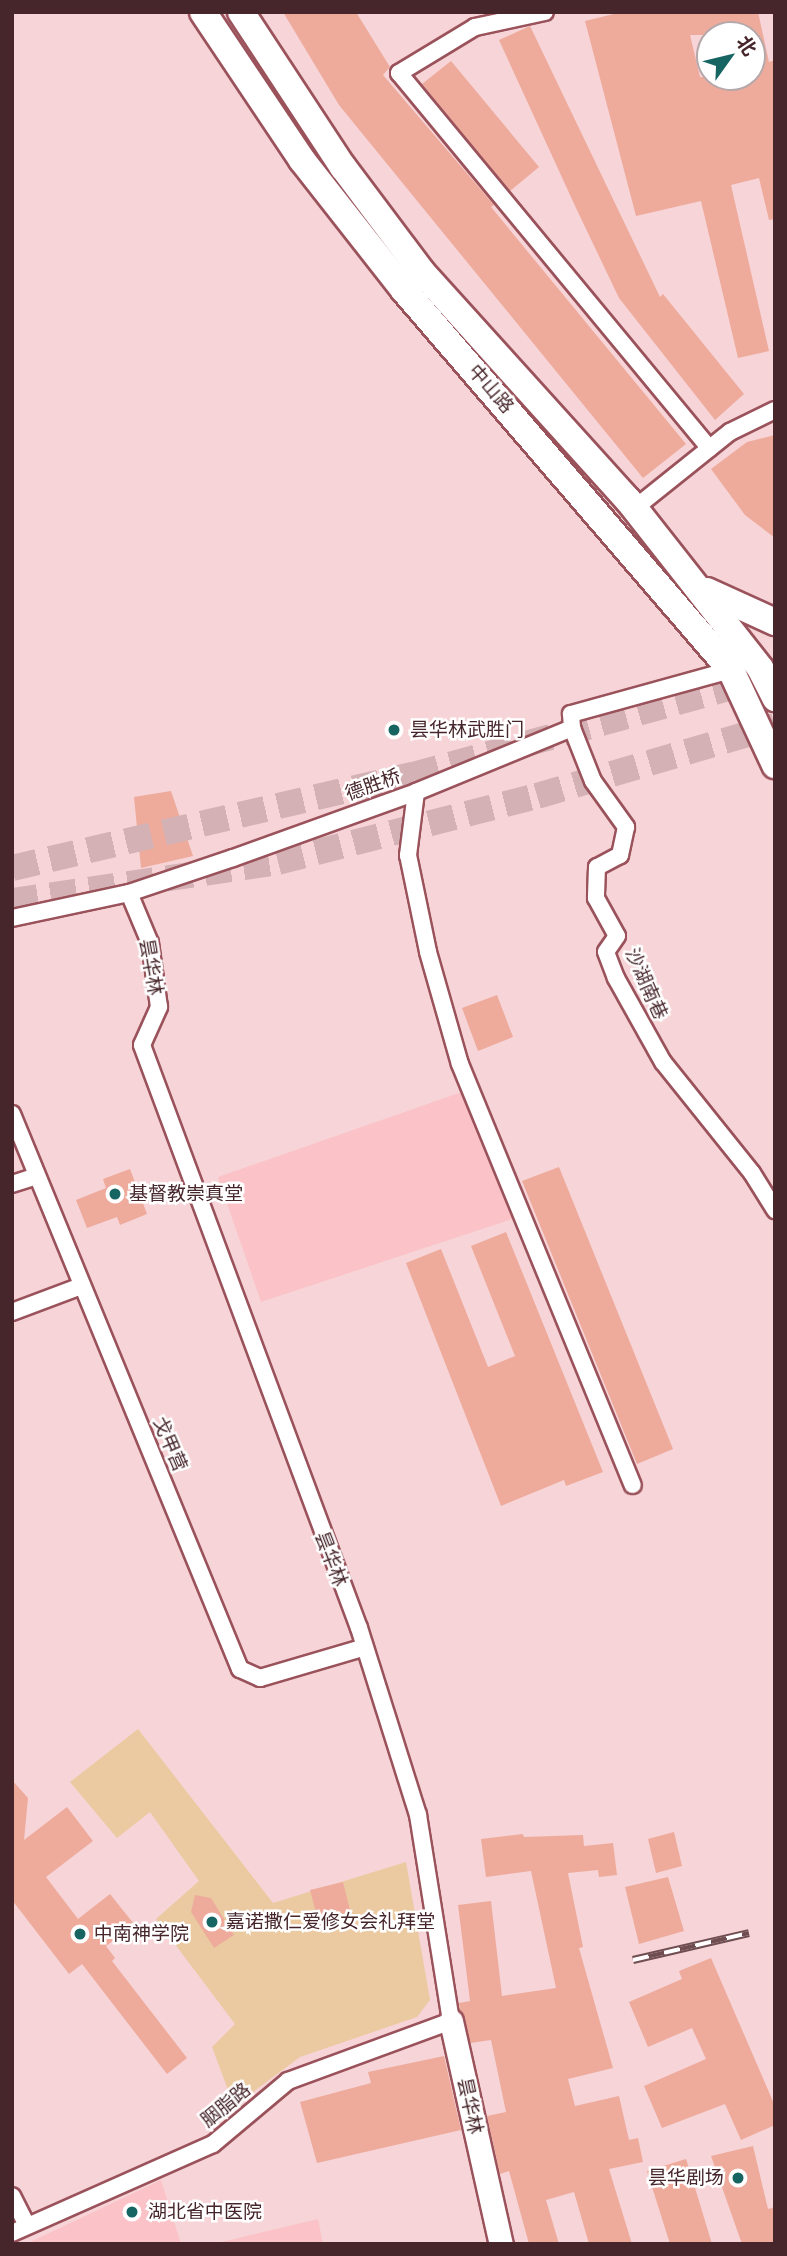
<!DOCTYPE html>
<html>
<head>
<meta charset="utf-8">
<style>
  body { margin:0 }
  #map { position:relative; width:787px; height:2256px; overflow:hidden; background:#f6d4d7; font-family:"PT Sans","Noto Sans SC",sans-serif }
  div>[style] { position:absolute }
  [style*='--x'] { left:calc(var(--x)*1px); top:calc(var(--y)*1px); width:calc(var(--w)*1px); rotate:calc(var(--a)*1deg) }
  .built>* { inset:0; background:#fbc3c8 }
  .green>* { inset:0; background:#ebcaa1 }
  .building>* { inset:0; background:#eeab9c }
  .primary-tunnel>* { height:26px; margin-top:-13px; transform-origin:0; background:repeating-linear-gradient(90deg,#d3b1b4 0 26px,transparent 0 39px) }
  .roads { filter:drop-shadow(2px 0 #9a525b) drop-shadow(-2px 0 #9a525b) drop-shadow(0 2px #9a525b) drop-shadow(0 -2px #9a525b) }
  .street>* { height:16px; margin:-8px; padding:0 8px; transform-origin:8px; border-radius:8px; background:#fff }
  .secondary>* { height:23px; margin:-11.5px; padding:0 11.5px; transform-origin:11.5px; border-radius:11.5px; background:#fff }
  .primary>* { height:26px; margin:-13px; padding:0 13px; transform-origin:13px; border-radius:13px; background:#fff }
  .rail>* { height:8px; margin-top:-4px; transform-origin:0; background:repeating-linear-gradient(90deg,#fff 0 16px,#6f4e52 0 32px); box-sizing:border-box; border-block:2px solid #6f4e52 }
  .dots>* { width:19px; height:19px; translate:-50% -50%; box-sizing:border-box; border:4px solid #fff; border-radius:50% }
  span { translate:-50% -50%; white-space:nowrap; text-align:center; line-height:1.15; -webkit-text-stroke:5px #fff; paint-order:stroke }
  .street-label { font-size:19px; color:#46262a }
  .poi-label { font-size:19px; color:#46262a }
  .left { translate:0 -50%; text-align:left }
  .right { translate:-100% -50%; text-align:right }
  .frame { position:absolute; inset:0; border:14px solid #46262a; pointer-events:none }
  .north { position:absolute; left:696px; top:21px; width:70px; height:70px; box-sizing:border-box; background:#fff; border:2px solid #b5a8aa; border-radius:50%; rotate:56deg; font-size:19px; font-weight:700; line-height:28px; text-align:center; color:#46262a }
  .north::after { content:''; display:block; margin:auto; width:24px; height:32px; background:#176563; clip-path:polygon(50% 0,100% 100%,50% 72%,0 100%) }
</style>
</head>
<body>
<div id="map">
  <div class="built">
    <div style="clip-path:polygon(462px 1092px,515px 1218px,261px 1302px,218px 1177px)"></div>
    <div style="clip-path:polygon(161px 2180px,181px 2244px,26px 2244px)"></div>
    <div style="clip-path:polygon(318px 2219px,323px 2244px,213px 2244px)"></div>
  </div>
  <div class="green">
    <div style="clip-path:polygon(138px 1729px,273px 1903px,406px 1862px,430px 2000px,417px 2017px,300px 2057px,234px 2106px,212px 2047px,235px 2024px,156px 1919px,199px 1881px,150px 1812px,117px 1838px,70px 1782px)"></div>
  </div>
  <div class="building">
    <div style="clip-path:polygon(283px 12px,356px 12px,390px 67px,383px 75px,494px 205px,491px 207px,686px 444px,643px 478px,339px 105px)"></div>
    <div style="clip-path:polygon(evenodd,622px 12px,758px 12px,769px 62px,775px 60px,775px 219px,769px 220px,759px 178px,731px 185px,769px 351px,738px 358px,701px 201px,636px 216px,585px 21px,622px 12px,690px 35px,752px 35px,752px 77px,700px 77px,690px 35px)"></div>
    <div style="clip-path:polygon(530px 26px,660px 297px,663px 294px,744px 394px,715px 420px,619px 298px,576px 208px,499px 40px)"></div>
    <div style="clip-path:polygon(451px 61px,539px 167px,510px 191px,422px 84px)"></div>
    <div style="clip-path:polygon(775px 435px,775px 538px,745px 515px,711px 469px,747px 442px)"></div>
    <div style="clip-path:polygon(171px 791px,193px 856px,141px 868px,134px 797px)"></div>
    <div style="clip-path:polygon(497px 995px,513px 1037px,478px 1051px,462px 1008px)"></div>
    <div style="clip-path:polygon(559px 1167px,673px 1449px,637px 1464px,522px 1181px)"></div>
    <div style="clip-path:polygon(130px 1169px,147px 1214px,120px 1225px,117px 1217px,87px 1228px,76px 1200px,106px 1188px,103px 1179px)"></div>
    <div style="clip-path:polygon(506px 1232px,603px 1472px,566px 1486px,564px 1480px,501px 1506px,406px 1263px,441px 1249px,488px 1367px,515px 1356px,471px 1246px)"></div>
    <div style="clip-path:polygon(12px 1780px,28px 1798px,24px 1840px,67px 1807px,93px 1841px,46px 1877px,78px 1919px,110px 1894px,134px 1924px,106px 1946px,115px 1958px,112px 1961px,187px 2058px,167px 2074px,82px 1964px,69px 1974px,12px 1900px)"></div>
    <div style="clip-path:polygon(674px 1832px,682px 1866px,656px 1873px,648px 1839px)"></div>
    <div style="clip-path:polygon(523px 1834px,524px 1837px,583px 1835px,584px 1846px,613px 1843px,617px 1875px,599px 1877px,598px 1870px,568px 1873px,583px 1947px,579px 1948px,613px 2068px,568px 2079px,575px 2106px,619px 2096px,629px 2140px,638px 2138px,643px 2162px,609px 2169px,632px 2244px,589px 2244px,574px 2192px,546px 2200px,559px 2244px,529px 2244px,509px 2171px,500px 2174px,487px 2116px,506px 2112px,491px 2040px,470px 2043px,460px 2011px,459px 2003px,470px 2001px,458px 1905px,491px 1901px,502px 1996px,556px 1988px,531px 1871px,486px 1877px,481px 1839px)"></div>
    <div style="clip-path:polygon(668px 1877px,684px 1931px,639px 1944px,625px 1887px)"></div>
    <div style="clip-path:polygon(343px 1882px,353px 1922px,321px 1931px,310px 1890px)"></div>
    <div style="clip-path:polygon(195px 1895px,211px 1898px,234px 1935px,214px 1948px,191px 1912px)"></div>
    <div style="clip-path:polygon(711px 1958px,775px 2106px,775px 2125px,741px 2140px,725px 2104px,662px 2128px,644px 2086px,706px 2059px,692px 2028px,648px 2047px,629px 2002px,682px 1979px,679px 1971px)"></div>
    <div style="clip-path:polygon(444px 2056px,461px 2130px,317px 2163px,300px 2102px,371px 2083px,368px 2072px)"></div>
    <div style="clip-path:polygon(753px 2146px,768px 2209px,775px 2207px,775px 2244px,742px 2244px,711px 2156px)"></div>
    <div style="clip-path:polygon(686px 2159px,689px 2168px,712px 2244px,670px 2244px,647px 2171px)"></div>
  </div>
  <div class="primary-tunnel">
    <div style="--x:12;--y:868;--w:412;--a:-13.1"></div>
    <div style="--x:413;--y:775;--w:376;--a:-15.4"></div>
    <div style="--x:12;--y:901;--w:269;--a:-8.3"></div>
    <div style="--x:278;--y:862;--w:267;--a:-14.3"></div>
    <div style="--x:537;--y:796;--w:248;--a:-16.4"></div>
  </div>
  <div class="roads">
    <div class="street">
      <div style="--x:545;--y:12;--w:72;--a:167.9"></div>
      <div style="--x:475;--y:27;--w:89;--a:148.8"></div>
      <div style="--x:399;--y:73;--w:487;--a:50.4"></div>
      <div style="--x:635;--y:508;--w:122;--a:-38.7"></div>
      <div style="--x:730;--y:432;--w:50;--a:-26.1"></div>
      <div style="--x:572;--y:728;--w:57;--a:68.4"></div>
      <div style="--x:593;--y:781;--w:57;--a:54.3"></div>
      <div style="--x:626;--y:827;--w:29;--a:102"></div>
      <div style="--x:620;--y:855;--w:26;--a:152"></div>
      <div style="--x:597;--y:867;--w:31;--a:92"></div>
      <div style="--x:596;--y:898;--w:43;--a:61.1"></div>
      <div style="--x:617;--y:936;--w:19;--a:125"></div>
      <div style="--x:606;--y:952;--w:28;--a:69"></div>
      <div style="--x:616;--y:978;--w:96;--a:60.8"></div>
      <div style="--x:663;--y:1062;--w:142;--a:51.3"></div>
      <div style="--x:752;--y:1173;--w:44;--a:58.1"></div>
      <div style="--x:416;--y:792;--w:64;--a:97.2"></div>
      <div style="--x:408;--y:855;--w:99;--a:78.3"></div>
      <div style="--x:428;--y:952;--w:116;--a:74.1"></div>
      <div style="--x:460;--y:1064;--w:455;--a:67.7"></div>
      <div style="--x:12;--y:918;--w:120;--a:-12.1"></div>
      <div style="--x:129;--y:893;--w:110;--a:-18.6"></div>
      <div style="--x:233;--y:858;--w:195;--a:-19.8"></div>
      <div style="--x:416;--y:792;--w:169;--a:-22.3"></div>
      <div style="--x:572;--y:728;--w:14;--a:-94"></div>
      <div style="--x:571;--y:714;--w:166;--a:-15.4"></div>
      <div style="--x:12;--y:1114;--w:600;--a:67.67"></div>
      <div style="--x:240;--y:1669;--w:22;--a:24"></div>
      <div style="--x:260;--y:1678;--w:109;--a:-16.4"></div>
      <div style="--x:12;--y:1184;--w:25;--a:-18"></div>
      <div style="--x:12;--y:1312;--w:74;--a:-20.6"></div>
      <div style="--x:12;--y:2196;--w:31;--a:63"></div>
      <div style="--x:12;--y:2233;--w:220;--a:-23.9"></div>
      <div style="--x:213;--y:2144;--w:98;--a:-40"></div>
      <div style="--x:288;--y:2081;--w:174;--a:-20.2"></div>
      <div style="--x:451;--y:2021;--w:209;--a:-99.1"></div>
      <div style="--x:418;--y:1815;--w:196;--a:-107.5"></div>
      <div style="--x:359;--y:1628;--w:622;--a:-110.42"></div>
      <div style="--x:142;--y:1045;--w:42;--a:-65.9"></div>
      <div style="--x:159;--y:1007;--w:65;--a:-98"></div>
      <div style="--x:150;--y:943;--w:54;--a:-112.8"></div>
    </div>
    <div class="secondary">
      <div style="--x:451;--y:2021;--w:229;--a:77.4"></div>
    </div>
    <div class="primary">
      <div style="--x:203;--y:12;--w:178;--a:56.2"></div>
      <div style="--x:302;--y:160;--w:165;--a:51.9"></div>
      <div style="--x:404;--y:290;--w:501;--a:49.29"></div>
      <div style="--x:731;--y:670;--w:105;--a:65.1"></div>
      <div style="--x:241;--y:12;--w:186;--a:56.7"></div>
      <div style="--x:343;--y:167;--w:130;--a:53.1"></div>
      <div style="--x:421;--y:271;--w:309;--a:47.9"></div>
      <div style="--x:628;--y:500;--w:214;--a:51.8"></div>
      <div style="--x:760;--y:668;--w:34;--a:63"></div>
      <div style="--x:707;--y:591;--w:75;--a:24.5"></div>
    </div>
  </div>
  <div class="rail">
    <div style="--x:633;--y:1960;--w:119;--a:-13.1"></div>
  </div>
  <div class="dots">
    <div style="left:394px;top:730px;background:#176563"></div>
    <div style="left:115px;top:1194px;background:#176563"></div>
    <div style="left:212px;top:1922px;background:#176563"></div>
    <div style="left:80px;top:1934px;background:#176563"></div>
    <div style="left:738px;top:2178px;background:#176563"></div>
    <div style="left:132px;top:2212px;background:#176563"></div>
  </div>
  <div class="street-label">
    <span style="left:491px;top:389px;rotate:49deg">中山路</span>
    <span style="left:373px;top:785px;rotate:-20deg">德胜桥</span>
    <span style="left:151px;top:967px;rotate:80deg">昙华林</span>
    <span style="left:646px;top:984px;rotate:66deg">沙湖南巷</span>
    <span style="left:170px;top:1444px;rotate:67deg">戈甲营</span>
    <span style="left:331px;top:1559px;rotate:69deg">昙华林</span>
    <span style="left:226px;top:2105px;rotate:-39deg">胭脂路</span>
    <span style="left:470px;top:2106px;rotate:78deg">昙华林</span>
  </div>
  <div class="poi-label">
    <span class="left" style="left:410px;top:730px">昙华林武胜门</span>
    <span class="left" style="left:129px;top:1194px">基督教崇真堂</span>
    <span class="left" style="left:226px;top:1922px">嘉诺撒仁爱修女会礼拜堂</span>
    <span class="left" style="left:94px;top:1934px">中南神学院</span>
    <span class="right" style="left:724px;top:2178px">昙华剧场</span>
    <span class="left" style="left:148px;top:2212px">湖北省中医院</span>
  </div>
  <div class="frame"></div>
  <div class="north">北</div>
</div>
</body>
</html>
